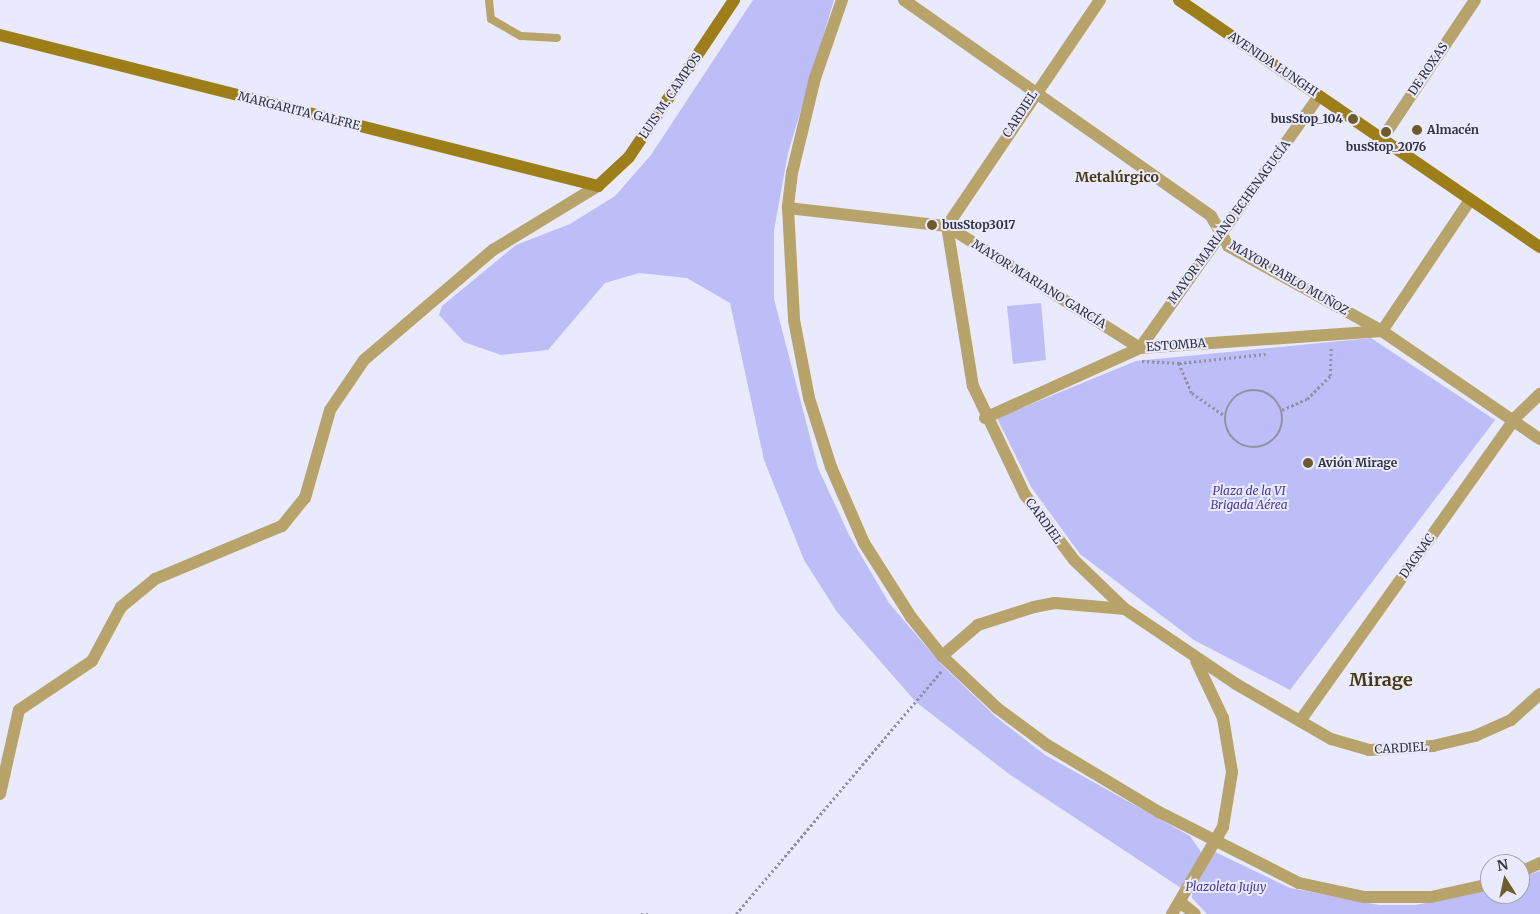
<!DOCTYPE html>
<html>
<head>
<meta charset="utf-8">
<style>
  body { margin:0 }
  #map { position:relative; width:1540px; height:914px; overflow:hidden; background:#e9eafe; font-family:Merriweather,serif }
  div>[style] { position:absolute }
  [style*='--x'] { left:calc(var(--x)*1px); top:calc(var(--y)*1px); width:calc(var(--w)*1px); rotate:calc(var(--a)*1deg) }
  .green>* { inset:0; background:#bdbdf8 }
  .path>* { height:2.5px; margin-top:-1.25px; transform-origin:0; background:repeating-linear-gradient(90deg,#9191a2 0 2.5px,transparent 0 5px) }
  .path>.ring { margin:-1.25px; padding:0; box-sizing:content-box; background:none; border:2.5px solid #9191a2; border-radius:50% }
  .lane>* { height:8px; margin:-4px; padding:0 4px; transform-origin:4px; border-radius:4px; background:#b8a36b }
  .street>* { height:12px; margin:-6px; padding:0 6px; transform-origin:6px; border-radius:6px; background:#b8a36b }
  .secondary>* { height:12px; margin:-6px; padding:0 6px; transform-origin:6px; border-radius:6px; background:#9e7e18 }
  .dots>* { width:14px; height:14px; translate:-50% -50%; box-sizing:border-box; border:2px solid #e9eafe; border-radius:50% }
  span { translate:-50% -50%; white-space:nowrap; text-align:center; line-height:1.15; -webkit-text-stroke:4px #e9eafe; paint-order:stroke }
  .street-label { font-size:12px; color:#333340 }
  .poi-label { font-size:12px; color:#333340; font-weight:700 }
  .right { translate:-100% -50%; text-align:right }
  .left { translate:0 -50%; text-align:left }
  .park-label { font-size:12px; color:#483b96; font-style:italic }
  .neighbourhood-label { font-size:14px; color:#473910; font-weight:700 }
  .district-label { font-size:18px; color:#473910; font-weight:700 }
  .north { position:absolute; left:1480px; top:854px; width:50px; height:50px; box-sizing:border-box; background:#e9eafe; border:1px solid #a0a1b2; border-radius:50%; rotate:350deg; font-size:14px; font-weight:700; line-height:20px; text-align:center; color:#333340 }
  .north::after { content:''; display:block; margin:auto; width:18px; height:22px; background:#6f5c2b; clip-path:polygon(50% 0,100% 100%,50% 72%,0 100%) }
</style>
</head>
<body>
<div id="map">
  <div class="green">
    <div style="clip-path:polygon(753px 0,834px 0,788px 153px,774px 230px,774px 299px,818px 468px,849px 535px,889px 603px,941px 664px,996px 717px,1045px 755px,1190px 836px,1203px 855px,1184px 890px,1009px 774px,916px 702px,837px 612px,804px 560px,764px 460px,730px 303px,687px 278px,639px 273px,605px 283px,548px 350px,501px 355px,464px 342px,439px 315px,442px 306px,516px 245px,570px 224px,615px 196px,651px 155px)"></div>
    <div style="clip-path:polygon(1041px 303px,1046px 360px,1013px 364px,1007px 306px)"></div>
    <div style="clip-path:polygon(1371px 338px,1495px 420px,1290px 690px,1194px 640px,1080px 554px,1031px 487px,997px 418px,1136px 361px)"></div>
    <div style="clip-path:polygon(1215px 852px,1290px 888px,1379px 905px,1416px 905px,1490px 890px,1490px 894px,1520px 894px,1520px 878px,1540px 871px,1540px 914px,1207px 914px,1192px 898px,1192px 891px)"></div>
  </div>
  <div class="path">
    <div style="--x:1142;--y:361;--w:37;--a:3"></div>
    <div style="--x:1179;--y:363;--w:87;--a:-5.9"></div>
    <div style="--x:1179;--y:363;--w:33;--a:67"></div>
    <div style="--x:1192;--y:393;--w:40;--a:34.9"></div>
    <div class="ring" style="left:1225px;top:390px;width:55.5px;height:55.5px"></div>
    <div style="--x:1282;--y:410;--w:27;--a:-24"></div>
    <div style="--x:1307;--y:399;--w:33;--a:-45"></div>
    <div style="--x:1330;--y:376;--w:29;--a:-88"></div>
    <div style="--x:641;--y:914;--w:7;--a:0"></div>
    <div style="--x:736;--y:914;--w:318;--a:-49.8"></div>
  </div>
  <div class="lane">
    <div style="--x:489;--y:0;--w:19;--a:84"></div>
    <div style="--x:491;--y:19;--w:34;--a:30"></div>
    <div style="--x:521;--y:36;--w:36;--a:3"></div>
  </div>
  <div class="street">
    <div style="--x:842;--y:0;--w:83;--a:109.1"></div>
    <div style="--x:815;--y:78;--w:98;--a:103.6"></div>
    <div style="--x:792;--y:173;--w:35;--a:97"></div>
    <div style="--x:788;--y:208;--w:112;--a:86.9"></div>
    <div style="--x:794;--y:320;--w:79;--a:79.1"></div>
    <div style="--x:809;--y:398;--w:72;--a:72.3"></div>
    <div style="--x:831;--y:467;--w:83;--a:66.5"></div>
    <div style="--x:864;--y:543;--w:88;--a:57.6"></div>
    <div style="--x:911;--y:617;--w:50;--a:51.5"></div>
    <div style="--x:942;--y:656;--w:76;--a:43.4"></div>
    <div style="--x:997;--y:708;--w:62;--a:36.5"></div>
    <div style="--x:1047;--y:745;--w:131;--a:30.9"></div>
    <div style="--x:1159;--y:812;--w:157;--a:26.9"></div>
    <div style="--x:1299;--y:883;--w:66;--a:12.2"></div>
    <div style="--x:1364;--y:897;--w:67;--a:0"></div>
    <div style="--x:1431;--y:897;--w:60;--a:-12.4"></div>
    <div style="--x:904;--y:0;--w:375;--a:35.1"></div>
    <div style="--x:1211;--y:216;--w:34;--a:60"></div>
    <div style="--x:1228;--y:246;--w:176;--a:28.9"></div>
    <div style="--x:1382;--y:331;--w:191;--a:34.4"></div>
    <div style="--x:1100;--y:0;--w:273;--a:124.1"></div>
    <div style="--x:947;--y:226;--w:162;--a:80.8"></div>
    <div style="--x:973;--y:386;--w:121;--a:64.5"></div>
    <div style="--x:1025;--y:495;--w:81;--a:53"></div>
    <div style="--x:1074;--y:560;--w:71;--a:43.9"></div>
    <div style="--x:1125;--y:609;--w:134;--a:34"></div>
    <div style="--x:1236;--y:684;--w:110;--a:30.1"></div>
    <div style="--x:1331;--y:739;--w:40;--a:16"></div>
    <div style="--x:1369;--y:750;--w:64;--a:-3.6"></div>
    <div style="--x:1433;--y:746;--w:43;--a:-13.4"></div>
    <div style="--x:1475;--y:736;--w:39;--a:-24"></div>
    <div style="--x:1511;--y:720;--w:39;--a:-42"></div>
    <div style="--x:1382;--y:139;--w:167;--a:-56.2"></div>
    <div style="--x:788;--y:208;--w:160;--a:6.5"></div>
    <div style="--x:947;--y:226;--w:228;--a:32.3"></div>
    <div style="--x:1140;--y:348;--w:309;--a:-54.6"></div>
    <div style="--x:985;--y:418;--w:170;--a:-24.3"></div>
    <div style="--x:1140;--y:348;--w:243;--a:-4"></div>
    <div style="--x:1382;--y:331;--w:158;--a:-56.1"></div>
    <div style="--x:942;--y:656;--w:48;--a:-40.7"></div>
    <div style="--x:978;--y:625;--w:59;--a:-17.8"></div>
    <div style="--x:1034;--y:607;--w:21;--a:-11"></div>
    <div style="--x:1055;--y:603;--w:70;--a:4.9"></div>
    <div style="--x:1300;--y:721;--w:372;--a:-54.6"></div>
    <div style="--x:1515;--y:418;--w:35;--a:-44"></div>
    <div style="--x:0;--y:794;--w:86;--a:-77.3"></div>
    <div style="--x:19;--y:710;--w:88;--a:-33.9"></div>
    <div style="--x:92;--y:661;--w:61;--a:-61.8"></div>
    <div style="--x:121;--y:607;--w:44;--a:-39.5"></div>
    <div style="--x:155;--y:579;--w:138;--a:-22.7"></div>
    <div style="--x:282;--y:526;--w:36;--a:-51"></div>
    <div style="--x:305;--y:498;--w:91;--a:-74.1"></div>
    <div style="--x:330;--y:410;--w:60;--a:-55.8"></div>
    <div style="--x:364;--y:360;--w:170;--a:-40.5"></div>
    <div style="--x:493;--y:250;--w:123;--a:-31.4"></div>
    <div style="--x:1520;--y:872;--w:22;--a:-24"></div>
    <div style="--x:1180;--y:902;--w:19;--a:39"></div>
    <div style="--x:1172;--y:914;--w:101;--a:-59.6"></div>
    <div style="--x:1223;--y:827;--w:56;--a:-80.7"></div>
    <div style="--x:1232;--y:772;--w:55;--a:-99.5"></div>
    <div style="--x:1223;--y:718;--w:63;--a:-115.3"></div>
  </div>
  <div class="secondary">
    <div style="--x:1179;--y:0;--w:437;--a:34.4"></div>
    <div style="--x:0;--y:35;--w:617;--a:14.17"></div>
    <div style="--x:598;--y:186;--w:42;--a:-43.1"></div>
    <div style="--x:629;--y:157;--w:189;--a:-56.2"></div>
  </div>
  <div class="dots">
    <div style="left:1353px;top:119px;background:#6f5c2b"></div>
    <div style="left:1417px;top:130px;background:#6f5c2b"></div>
    <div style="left:1386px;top:132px;background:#6f5c2b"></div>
    <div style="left:932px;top:225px;background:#6f5c2b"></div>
    <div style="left:1308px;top:463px;background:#6f5c2b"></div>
  </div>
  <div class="street-label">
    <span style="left:1273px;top:64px;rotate:34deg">AVENIDA LUNGHI</span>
    <span style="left:1428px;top:69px;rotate:-56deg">DE ROXAS</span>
    <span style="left:670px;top:96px;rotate:-56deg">LUIS M. CAMPOS</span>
    <span style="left:299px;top:111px;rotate:14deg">MARGARITA GALFRE</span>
    <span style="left:1020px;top:114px;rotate:-57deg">CARDIEL</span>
    <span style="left:1229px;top:222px;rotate:-54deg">MAYOR MARIANO ECHENAGUCÍA</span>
    <span style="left:1289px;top:278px;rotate:30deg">MAYOR PABLO MUÑOZ</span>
    <span style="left:1039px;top:284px;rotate:32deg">MAYOR MARIANO GARCÍA</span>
    <span style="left:1176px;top:345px;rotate:-4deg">ESTOMBA</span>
    <span style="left:1044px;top:521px;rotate:54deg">CARDIEL</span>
    <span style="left:1417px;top:556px;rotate:-55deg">DAGNAC</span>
    <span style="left:1401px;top:748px;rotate:-3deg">CARDIEL</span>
  </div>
  <div class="poi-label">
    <span class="right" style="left:1343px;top:119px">busStop_104</span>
    <span class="left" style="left:1427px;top:130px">Almacén</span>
    <span style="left:1386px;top:147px">busStop_2076</span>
    <span class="left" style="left:942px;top:225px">busStop3017</span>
    <span class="left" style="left:1318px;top:463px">Avión Mirage</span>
  </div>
  <div class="park-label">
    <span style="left:1249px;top:498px">Plaza de la VI<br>Brigada Aérea</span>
    <span style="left:1226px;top:887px">Plazoleta Jujuy</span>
  </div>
  <div class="neighbourhood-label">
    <span style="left:1117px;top:177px">Metalúrgico</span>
  </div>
  <div class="district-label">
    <span style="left:1381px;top:680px">Mirage</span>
  </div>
  <div class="north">N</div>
</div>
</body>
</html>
